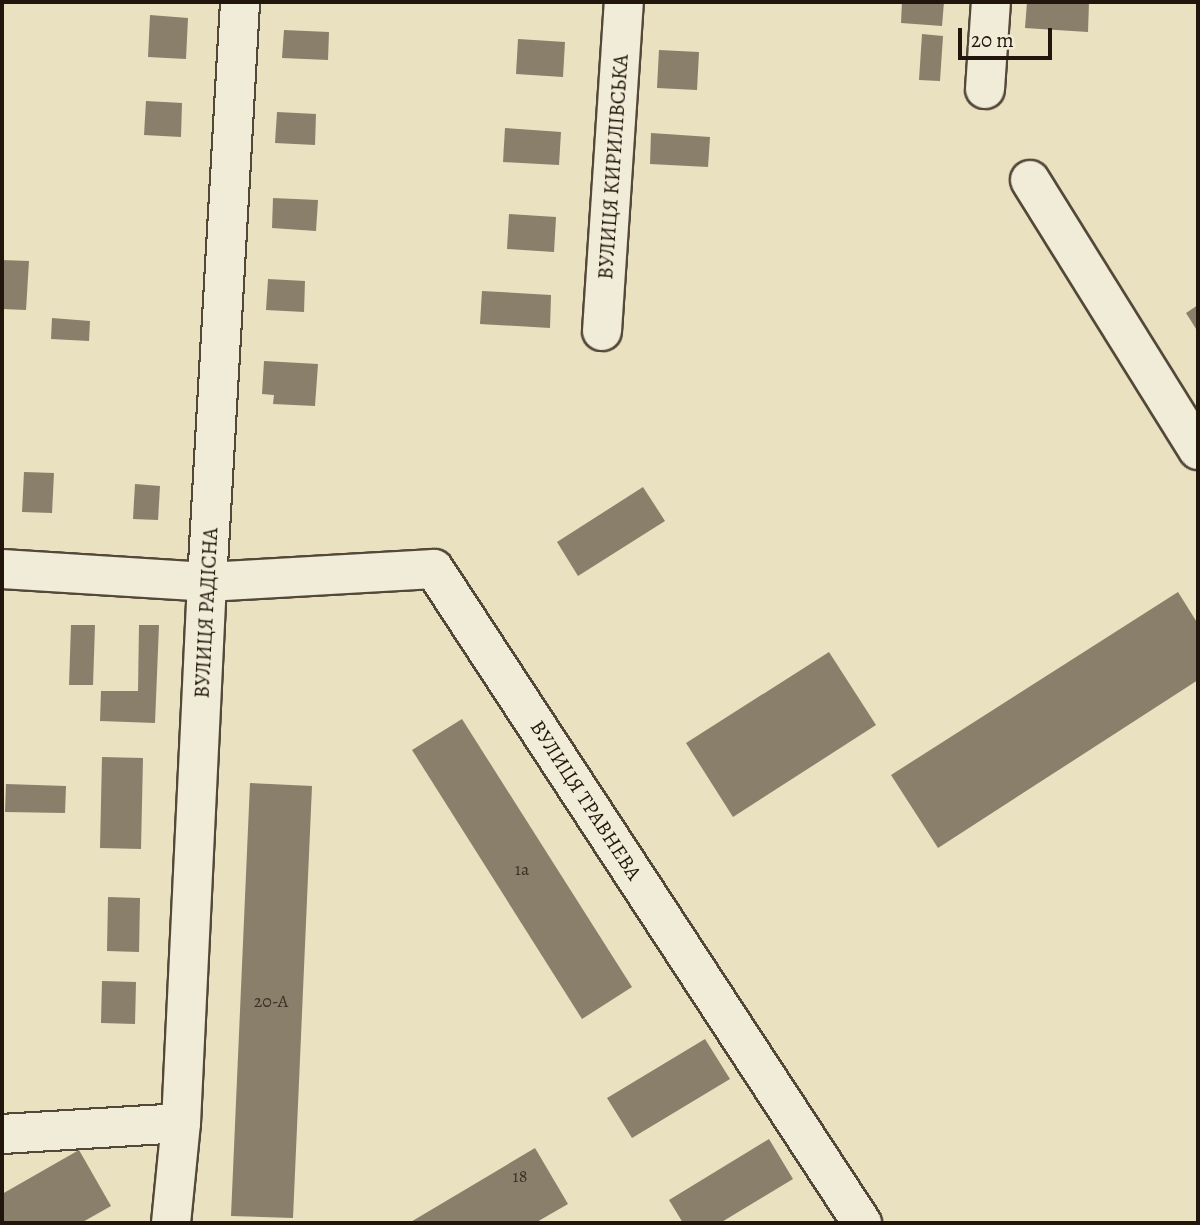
<!DOCTYPE html>
<html>
<head>
<meta charset="utf-8">
<style>
  body { margin:0 }
  #map { position:relative; width:1200px; height:1225px; overflow:hidden; background:#eae1c1; font-family:Alegreya,serif }
  div>[style] { position:absolute }
  [style*='--x'] { left:calc(var(--x)*1px); top:calc(var(--y)*1px); width:calc(var(--w)*1px); rotate:calc(var(--a)*1deg) }
  .building>* { inset:0; background:#8a7f6a }
  .roads { filter:drop-shadow(2px 0 #544839) drop-shadow(-2px 0 #544839) drop-shadow(0 2px #544839) drop-shadow(0 -2px #544839) }
  .minor>* { height:38px; margin:-19px; padding:0 19px; transform-origin:19px; border-radius:19px; background:#f1ecd7 }
  span { translate:-50% -50%; white-space:nowrap; text-align:center; line-height:1.15; -webkit-text-stroke:7px #f1ecd7; paint-order:stroke }
  .number-label { font-size:18px; color:#3c3024 }
  .number-label span { -webkit-text-stroke-width:0 }
  .street-label { font-size:21px; color:#22150c }
  .frame { position:absolute; inset:0; border:4px solid #22150c; pointer-events:none }
  .scale { position:absolute; left:958px; top:28px; width:94px; height:32px; box-sizing:border-box; border:4px solid #22150c; border-top:0; padding-left:9px; font-size:21px; line-height:24px; white-space:nowrap; color:#22150c; -webkit-text-stroke:5px #f1ecd7; paint-order:stroke }
</style>
</head>
<body>
<div id="map">
  <div class="building">
    <div style="clip-path:polygon(902px 2px,944px 2px,942px 26px,901px 23px)"></div>
    <div style="clip-path:polygon(1027px 2px,1089px 2px,1088px 32px,1025px 28px)"></div>
    <div style="clip-path:polygon(150px 15px,188px 18px,186px 59px,148px 57px)"></div>
    <div style="clip-path:polygon(284px 30px,329px 32px,328px 60px,282px 58px)"></div>
    <div style="clip-path:polygon(922px 34px,943px 36px,940px 81px,919px 80px)"></div>
    <div style="clip-path:polygon(518px 39px,565px 42px,563px 77px,516px 74px)"></div>
    <div style="clip-path:polygon(659px 50px,699px 52px,697px 90px,657px 88px)"></div>
    <div style="clip-path:polygon(146px 101px,182px 103px,181px 137px,144px 135px)"></div>
    <div style="clip-path:polygon(277px 112px,316px 114px,315px 145px,275px 143px)"></div>
    <div style="clip-path:polygon(505px 128px,561px 132px,559px 165px,503px 162px)"></div>
    <div style="clip-path:polygon(651px 133px,710px 137px,708px 167px,650px 164px)"></div>
    <div style="clip-path:polygon(273px 198px,318px 200px,316px 231px,272px 228px)"></div>
    <div style="clip-path:polygon(509px 214px,556px 217px,554px 252px,507px 249px)"></div>
    <div style="clip-path:polygon(2px 260px,29px 261px,26px 310px,2px 309px)"></div>
    <div style="clip-path:polygon(268px 279px,305px 281px,304px 312px,266px 310px)"></div>
    <div style="clip-path:polygon(482px 291px,551px 295px,550px 328px,480px 324px)"></div>
    <div style="clip-path:polygon(1198px 305px,1198px 332px,1186px 313px)"></div>
    <div style="clip-path:polygon(52px 318px,90px 321px,89px 341px,51px 339px)"></div>
    <div style="clip-path:polygon(264px 361px,318px 364px,315px 406px,273px 404px,274px 395px,262px 394px)"></div>
    <div style="clip-path:polygon(24px 472px,54px 473px,52px 513px,22px 512px)"></div>
    <div style="clip-path:polygon(135px 484px,160px 486px,158px 520px,133px 519px)"></div>
    <div style="clip-path:polygon(643px 487px,665px 521px,578px 576px,557px 542px)"></div>
    <div style="clip-path:polygon(1178px 592px,1198px 624px,1198px 680px,938px 848px,891px 775px)"></div>
    <div style="clip-path:polygon(71px 625px,95px 625px,93px 685px,69px 685px)"></div>
    <div style="clip-path:polygon(139px 625px,159px 625px,155px 723px,100px 721px,101px 691px,138px 691px)"></div>
    <div style="clip-path:polygon(829px 652px,876px 725px,733px 817px,686px 743px)"></div>
    <div style="clip-path:polygon(462px 719px,632px 987px,582px 1019px,412px 750px)"></div>
    <div style="clip-path:polygon(102px 757px,143px 758px,141px 849px,100px 848px)"></div>
    <div style="clip-path:polygon(250px 783px,312px 786px,293px 1218px,231px 1216px)"></div>
    <div style="clip-path:polygon(6px 784px,66px 786px,65px 813px,5px 812px)"></div>
    <div style="clip-path:polygon(108px 897px,140px 898px,139px 952px,107px 951px)"></div>
    <div style="clip-path:polygon(102px 981px,136px 982px,135px 1024px,101px 1023px)"></div>
    <div style="clip-path:polygon(705px 1039px,730px 1079px,632px 1138px,607px 1098px)"></div>
    <div style="clip-path:polygon(769px 1139px,793px 1179px,720px 1223px,683px 1223px,669px 1200px)"></div>
    <div style="clip-path:polygon(535px 1148px,568px 1204px,535px 1223px,409px 1223px)"></div>
    <div style="clip-path:polygon(79px 1150px,111px 1206px,81px 1223px,2px 1223px,2px 1194px)"></div>
  </div>
  <div class="roads">
    <div class="minor">
      <div style="--x:985;--y:89;--w:87;--a:-86.1"></div>
      <div style="--x:1030;--y:180;--w:318;--a:58.1"></div>
      <div style="--x:602;--y:331;--w:330;--a:-86.2"></div>
      <div style="--x:2;--y:569;--w:205;--a:3.6"></div>
      <div style="--x:207;--y:582;--w:227;--a:-3.3"></div>
      <div style="--x:434;--y:569;--w:782;--a:56.8"></div>
      <div style="--x:2;--y:1134;--w:179;--a:-3.5"></div>
      <div style="--x:171;--y:1223;--w:100;--a:-84.3"></div>
      <div style="--x:181;--y:1123;--w:542;--a:-87.25"></div>
      <div style="--x:207;--y:582;--w:581;--a:-86.74"></div>
    </div>
  </div>
  <div class="number-label">
    <span style="left:522px;top:869px">1а</span>
    <span style="left:271px;top:1001px">20-А</span>
    <span style="left:520px;top:1176px">18</span>
  </div>
  <div class="street-label">
    <span style="left:613px;top:167px;rotate:-86deg">ВУЛИЦЯ КИРИЛІВСЬКА</span>
    <span style="left:206px;top:613px;rotate:-87deg">ВУЛИЦЯ РАДІСНА</span>
    <span style="left:586px;top:800px;rotate:57deg">ВУЛИЦЯ ТРАВНЕВА</span>
  </div>
  <div class="frame"></div>
  <div class="scale">20 m</div>
</div>
</body>
</html>
